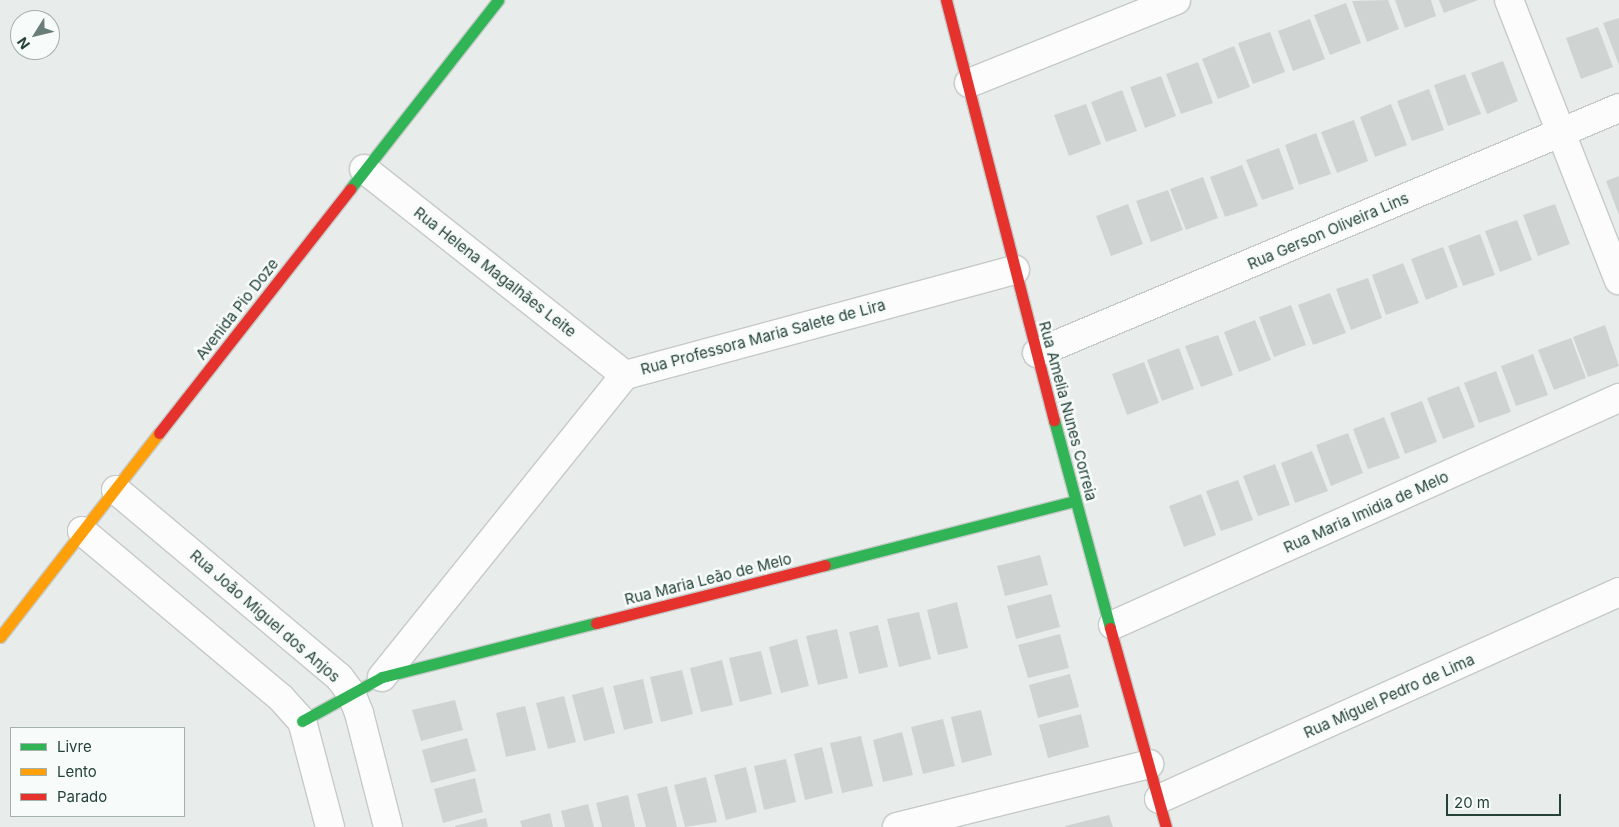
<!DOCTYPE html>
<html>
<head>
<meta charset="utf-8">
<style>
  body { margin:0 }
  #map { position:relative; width:1619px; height:827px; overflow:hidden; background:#e8edeb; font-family:Inter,sans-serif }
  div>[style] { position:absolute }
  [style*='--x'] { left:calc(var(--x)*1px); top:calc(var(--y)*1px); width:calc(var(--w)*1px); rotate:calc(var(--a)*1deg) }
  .building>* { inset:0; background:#cfd4d2 }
  .roads { filter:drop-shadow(1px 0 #c5cac8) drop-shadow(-1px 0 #c5cac8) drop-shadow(0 1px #c5cac8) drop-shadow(0 -1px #c5cac8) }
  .street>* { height:28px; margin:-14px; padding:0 14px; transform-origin:14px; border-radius:14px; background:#fcfcfc }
  .fast>* { height:11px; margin:-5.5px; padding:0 5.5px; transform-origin:5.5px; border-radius:5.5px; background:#30b455 }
  .slow>* { height:11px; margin:-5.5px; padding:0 5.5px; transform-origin:5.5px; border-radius:5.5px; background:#ff9f0a }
  .jam>* { height:11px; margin:-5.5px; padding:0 5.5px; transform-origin:5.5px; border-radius:5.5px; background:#e5322d }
  span { translate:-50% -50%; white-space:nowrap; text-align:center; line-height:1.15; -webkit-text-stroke:5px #f7fbf9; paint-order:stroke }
  .street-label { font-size:15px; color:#24423a }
  .legend { position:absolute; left:10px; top:727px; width:175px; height:90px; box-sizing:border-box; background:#f7fbf9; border:1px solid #a3b1ad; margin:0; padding:6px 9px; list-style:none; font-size:15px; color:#24423a }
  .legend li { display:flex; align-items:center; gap:10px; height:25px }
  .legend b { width:25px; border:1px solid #a3b1ad }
  .north { position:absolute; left:10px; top:10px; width:50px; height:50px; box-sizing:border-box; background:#f7fbf9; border:1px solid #a3b1ad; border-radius:50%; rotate:234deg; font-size:14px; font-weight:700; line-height:20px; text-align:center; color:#24423a }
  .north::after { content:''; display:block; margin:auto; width:18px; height:22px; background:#697e78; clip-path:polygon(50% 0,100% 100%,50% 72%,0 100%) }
  .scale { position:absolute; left:1446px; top:794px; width:115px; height:22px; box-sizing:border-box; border:2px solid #24423a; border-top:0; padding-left:6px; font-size:15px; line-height:18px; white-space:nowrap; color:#24423a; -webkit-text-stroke:4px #f7fbf9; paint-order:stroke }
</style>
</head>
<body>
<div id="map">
  <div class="building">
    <div style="clip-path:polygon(1388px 0,1399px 29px,1367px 42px,1352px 1px)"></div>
    <div style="clip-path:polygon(1395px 0,1431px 0,1436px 16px,1405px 28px)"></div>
    <div style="clip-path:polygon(1439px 0,1478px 0,1444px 13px)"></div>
    <div style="clip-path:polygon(1346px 3px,1361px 43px,1330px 55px,1314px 15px)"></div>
    <div style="clip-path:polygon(1619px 18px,1619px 65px,1603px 23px)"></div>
    <div style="clip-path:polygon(1310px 19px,1325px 59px,1293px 71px,1278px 31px)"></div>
    <div style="clip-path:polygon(1598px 27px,1613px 67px,1581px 79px,1566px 38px)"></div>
    <div style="clip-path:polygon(1270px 32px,1285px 72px,1253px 84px,1238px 43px)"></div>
    <div style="clip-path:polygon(1234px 46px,1250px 87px,1218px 99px,1202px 59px)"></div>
    <div style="clip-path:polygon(1503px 61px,1518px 101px,1487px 114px,1471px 73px)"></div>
    <div style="clip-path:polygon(1198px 62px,1213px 103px,1181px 114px,1166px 74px)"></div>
    <div style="clip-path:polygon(1465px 74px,1481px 114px,1448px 126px,1434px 85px)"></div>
    <div style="clip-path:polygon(1161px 76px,1176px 116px,1145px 128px,1130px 87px)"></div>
    <div style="clip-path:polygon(1429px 89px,1444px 130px,1412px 141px,1397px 101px)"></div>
    <div style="clip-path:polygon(1122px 90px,1137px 131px,1106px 142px,1091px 102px)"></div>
    <div style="clip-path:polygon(1086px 104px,1101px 144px,1069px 156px,1054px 115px)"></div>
    <div style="clip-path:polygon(1391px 104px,1407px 145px,1375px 157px,1360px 117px)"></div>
    <div style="clip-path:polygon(1354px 120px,1368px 161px,1337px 173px,1321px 132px)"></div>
    <div style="clip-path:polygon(1316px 133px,1331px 174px,1299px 185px,1285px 145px)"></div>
    <div style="clip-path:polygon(1279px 148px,1294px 189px,1262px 200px,1246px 160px)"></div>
    <div style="clip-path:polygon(1242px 165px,1258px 206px,1225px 217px,1210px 177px)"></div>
    <div style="clip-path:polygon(1619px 176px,1619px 215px,1606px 181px)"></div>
    <div style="clip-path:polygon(1203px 177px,1218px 218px,1186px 230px,1170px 189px)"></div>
    <div style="clip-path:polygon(1168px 190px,1183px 230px,1151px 242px,1136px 201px)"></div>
    <div style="clip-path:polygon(1128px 204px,1143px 244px,1111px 256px,1096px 216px)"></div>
    <div style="clip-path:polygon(1555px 204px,1570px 244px,1538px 256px,1523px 215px)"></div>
    <div style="clip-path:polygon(1517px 220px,1532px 260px,1500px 272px,1485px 231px)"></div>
    <div style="clip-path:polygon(1480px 234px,1495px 275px,1463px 286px,1448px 246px)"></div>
    <div style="clip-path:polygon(1443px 247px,1458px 287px,1426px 300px,1411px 259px)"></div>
    <div style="clip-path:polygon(1403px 263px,1419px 303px,1386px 315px,1372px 275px)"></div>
    <div style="clip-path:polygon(1368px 278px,1382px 318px,1351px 330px,1336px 289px)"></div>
    <div style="clip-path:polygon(1330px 293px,1346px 333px,1313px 345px,1298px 305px)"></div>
    <div style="clip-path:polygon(1291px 305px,1306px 345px,1274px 357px,1259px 317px)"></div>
    <div style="clip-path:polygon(1255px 320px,1271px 360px,1239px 372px,1224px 332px)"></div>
    <div style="clip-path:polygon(1605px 325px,1619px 366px,1588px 377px,1573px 337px)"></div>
    <div style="clip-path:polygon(1218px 335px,1233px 375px,1201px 387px,1185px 346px)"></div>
    <div style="clip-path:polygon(1571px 338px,1586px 378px,1554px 390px,1538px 350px)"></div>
    <div style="clip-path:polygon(1179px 348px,1194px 389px,1162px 401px,1147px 360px)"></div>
    <div style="clip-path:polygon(1533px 354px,1548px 395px,1516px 406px,1501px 366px)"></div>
    <div style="clip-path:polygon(1144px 362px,1159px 403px,1127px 415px,1112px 374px)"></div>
    <div style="clip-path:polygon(1496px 371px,1511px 412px,1479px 423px,1464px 383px)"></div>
    <div style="clip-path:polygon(1459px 386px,1475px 427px,1443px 439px,1427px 398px)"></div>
    <div style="clip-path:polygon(1422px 401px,1437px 442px,1405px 454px,1390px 413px)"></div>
    <div style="clip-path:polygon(1384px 417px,1400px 458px,1368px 469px,1353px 429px)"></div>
    <div style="clip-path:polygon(1348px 433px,1363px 473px,1331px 486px,1316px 445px)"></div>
    <div style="clip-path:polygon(1312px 451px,1328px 491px,1295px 503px,1281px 463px)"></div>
    <div style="clip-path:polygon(1275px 464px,1290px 505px,1258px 516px,1243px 476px)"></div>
    <div style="clip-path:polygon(1238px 480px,1253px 520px,1221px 531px,1206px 491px)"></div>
    <div style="clip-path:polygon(1201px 494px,1216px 535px,1184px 547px,1169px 506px)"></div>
    <div style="clip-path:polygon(1040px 555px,1048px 585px,1005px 596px,997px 566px)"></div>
    <div style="clip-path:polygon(1051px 594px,1060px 627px,1016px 639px,1007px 606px)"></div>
    <div style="clip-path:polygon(957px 602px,968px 648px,938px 655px,927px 610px)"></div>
    <div style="clip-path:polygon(919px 612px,931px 659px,899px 667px,887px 619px)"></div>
    <div style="clip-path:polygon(878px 625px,888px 667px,859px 674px,849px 632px)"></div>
    <div style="clip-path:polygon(837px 629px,848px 678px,818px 685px,806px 636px)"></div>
    <div style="clip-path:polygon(1060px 634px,1069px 668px,1028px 678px,1018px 645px)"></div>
    <div style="clip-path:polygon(797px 639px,809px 686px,781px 693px,769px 647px)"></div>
    <div style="clip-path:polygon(761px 651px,772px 694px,740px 702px,729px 658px)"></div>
    <div style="clip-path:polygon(722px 660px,733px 705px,701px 712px,690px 668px)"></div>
    <div style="clip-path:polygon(682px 670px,693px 714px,661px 722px,650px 677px)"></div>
    <div style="clip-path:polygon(1070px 674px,1079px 707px,1038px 718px,1029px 685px)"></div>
    <div style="clip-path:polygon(643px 679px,653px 723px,624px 730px,613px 686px)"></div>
    <div style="clip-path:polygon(603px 687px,615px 733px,584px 741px,572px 695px)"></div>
    <div style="clip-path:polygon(564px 696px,576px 742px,548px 749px,536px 703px)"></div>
    <div style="clip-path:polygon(455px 700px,463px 730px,421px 741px,412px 710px)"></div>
    <div style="clip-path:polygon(525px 706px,536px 750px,506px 757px,496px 713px)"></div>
    <div style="clip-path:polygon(981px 710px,992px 755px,962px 763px,951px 717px)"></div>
    <div style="clip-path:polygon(1081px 714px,1089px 747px,1048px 758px,1039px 725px)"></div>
    <div style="clip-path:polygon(943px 719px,955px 766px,923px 774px,911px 727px)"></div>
    <div style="clip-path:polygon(902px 732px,913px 775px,883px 782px,873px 740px)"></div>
    <div style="clip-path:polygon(861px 736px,873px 786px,842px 793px,830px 743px)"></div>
    <div style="clip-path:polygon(467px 738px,476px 771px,431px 783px,422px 750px)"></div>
    <div style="clip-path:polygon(822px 747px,833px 793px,805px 800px,794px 754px)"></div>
    <div style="clip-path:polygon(786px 759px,796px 802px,764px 810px,754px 766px)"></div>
    <div style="clip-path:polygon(746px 767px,757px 812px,726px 820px,714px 775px)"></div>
    <div style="clip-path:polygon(706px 777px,717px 822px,685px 827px,674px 785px)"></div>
    <div style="clip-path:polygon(475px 778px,483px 812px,443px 823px,434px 789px)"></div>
    <div style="clip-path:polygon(667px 786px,677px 827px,646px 827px,637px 794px)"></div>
    <div style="clip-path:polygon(628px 795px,635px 827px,602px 827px,596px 803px)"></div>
    <div style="clip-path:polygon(588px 804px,594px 827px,565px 827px,561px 811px)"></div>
    <div style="clip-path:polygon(550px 813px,553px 827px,522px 827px,520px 821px)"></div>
    <div style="clip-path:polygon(1109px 815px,1113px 827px,1066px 827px,1065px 826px)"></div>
    <div style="clip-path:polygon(486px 818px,488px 827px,455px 827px,455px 826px)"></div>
  </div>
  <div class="roads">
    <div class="street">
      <div style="--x:1509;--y:0;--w:301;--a:68.6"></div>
      <div style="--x:969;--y:83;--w:223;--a:-21.8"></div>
      <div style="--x:364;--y:169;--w:333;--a:38.3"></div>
      <div style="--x:1037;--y:353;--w:631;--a:-22.83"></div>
      <div style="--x:116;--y:490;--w:291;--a:40"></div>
      <div style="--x:339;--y:677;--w:20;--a:53"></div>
      <div style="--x:351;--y:693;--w:22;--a:68"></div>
      <div style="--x:359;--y:713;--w:118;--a:75.7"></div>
      <div style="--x:82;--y:531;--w:260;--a:40"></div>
      <div style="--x:281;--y:698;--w:31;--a:48"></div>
      <div style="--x:302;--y:721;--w:110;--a:75.2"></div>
      <div style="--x:1113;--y:625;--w:555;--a:-24.16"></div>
      <div style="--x:382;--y:677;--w:388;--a:-51.2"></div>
      <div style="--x:625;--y:375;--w:404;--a:-15.1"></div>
      <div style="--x:1159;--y:799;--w:504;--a:-24.23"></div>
      <div style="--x:897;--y:827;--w:260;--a:-14"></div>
    </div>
    <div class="fast">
      <div style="--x:350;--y:189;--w:240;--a:-51.9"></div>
      <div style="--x:1054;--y:420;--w:215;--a:74.9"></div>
      <div style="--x:825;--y:565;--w:258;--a:-14.4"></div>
      <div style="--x:302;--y:721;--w:91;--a:-28.8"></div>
      <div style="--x:382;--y:677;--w:221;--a:-14.2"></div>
    </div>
    <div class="slow">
      <div style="--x:0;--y:637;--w:259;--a:-52.1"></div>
    </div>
    <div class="jam">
      <div style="--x:946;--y:0;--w:434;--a:75.6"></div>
      <div style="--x:159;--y:433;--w:310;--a:-51.9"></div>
      <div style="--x:596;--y:623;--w:236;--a:-14.2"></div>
      <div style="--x:1110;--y:628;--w:207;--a:74.3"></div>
    </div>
  </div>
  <div class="street-label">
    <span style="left:1328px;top:231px;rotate:-23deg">Rua Gerson Oliveira Lins</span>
    <span style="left:495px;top:272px;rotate:38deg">Rua Helena Magalhães Leite</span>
    <span style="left:237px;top:309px;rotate:-52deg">Avenida Pio Doze</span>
    <span style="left:763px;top:337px;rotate:-15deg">Rua Professora Maria Salete de Lira</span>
    <span style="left:1068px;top:411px;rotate:75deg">Rua Amelia Nunes Correia</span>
    <span style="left:1366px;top:512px;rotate:-24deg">Rua Maria Imidia de Melo</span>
    <span style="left:708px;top:579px;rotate:-14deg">Rua Maria Leão de Melo</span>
    <span style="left:265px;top:616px;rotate:41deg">Rua João Miguel dos Anjos</span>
    <span style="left:1389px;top:696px;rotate:-24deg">Rua Miguel Pedro de Lima</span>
  </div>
  <ul class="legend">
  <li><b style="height:6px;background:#30b455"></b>Livre</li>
  <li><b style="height:6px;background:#ff9f0a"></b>Lento</li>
  <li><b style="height:6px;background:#e5322d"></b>Parado</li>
  </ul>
  <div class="north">N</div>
  <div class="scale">20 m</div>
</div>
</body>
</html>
